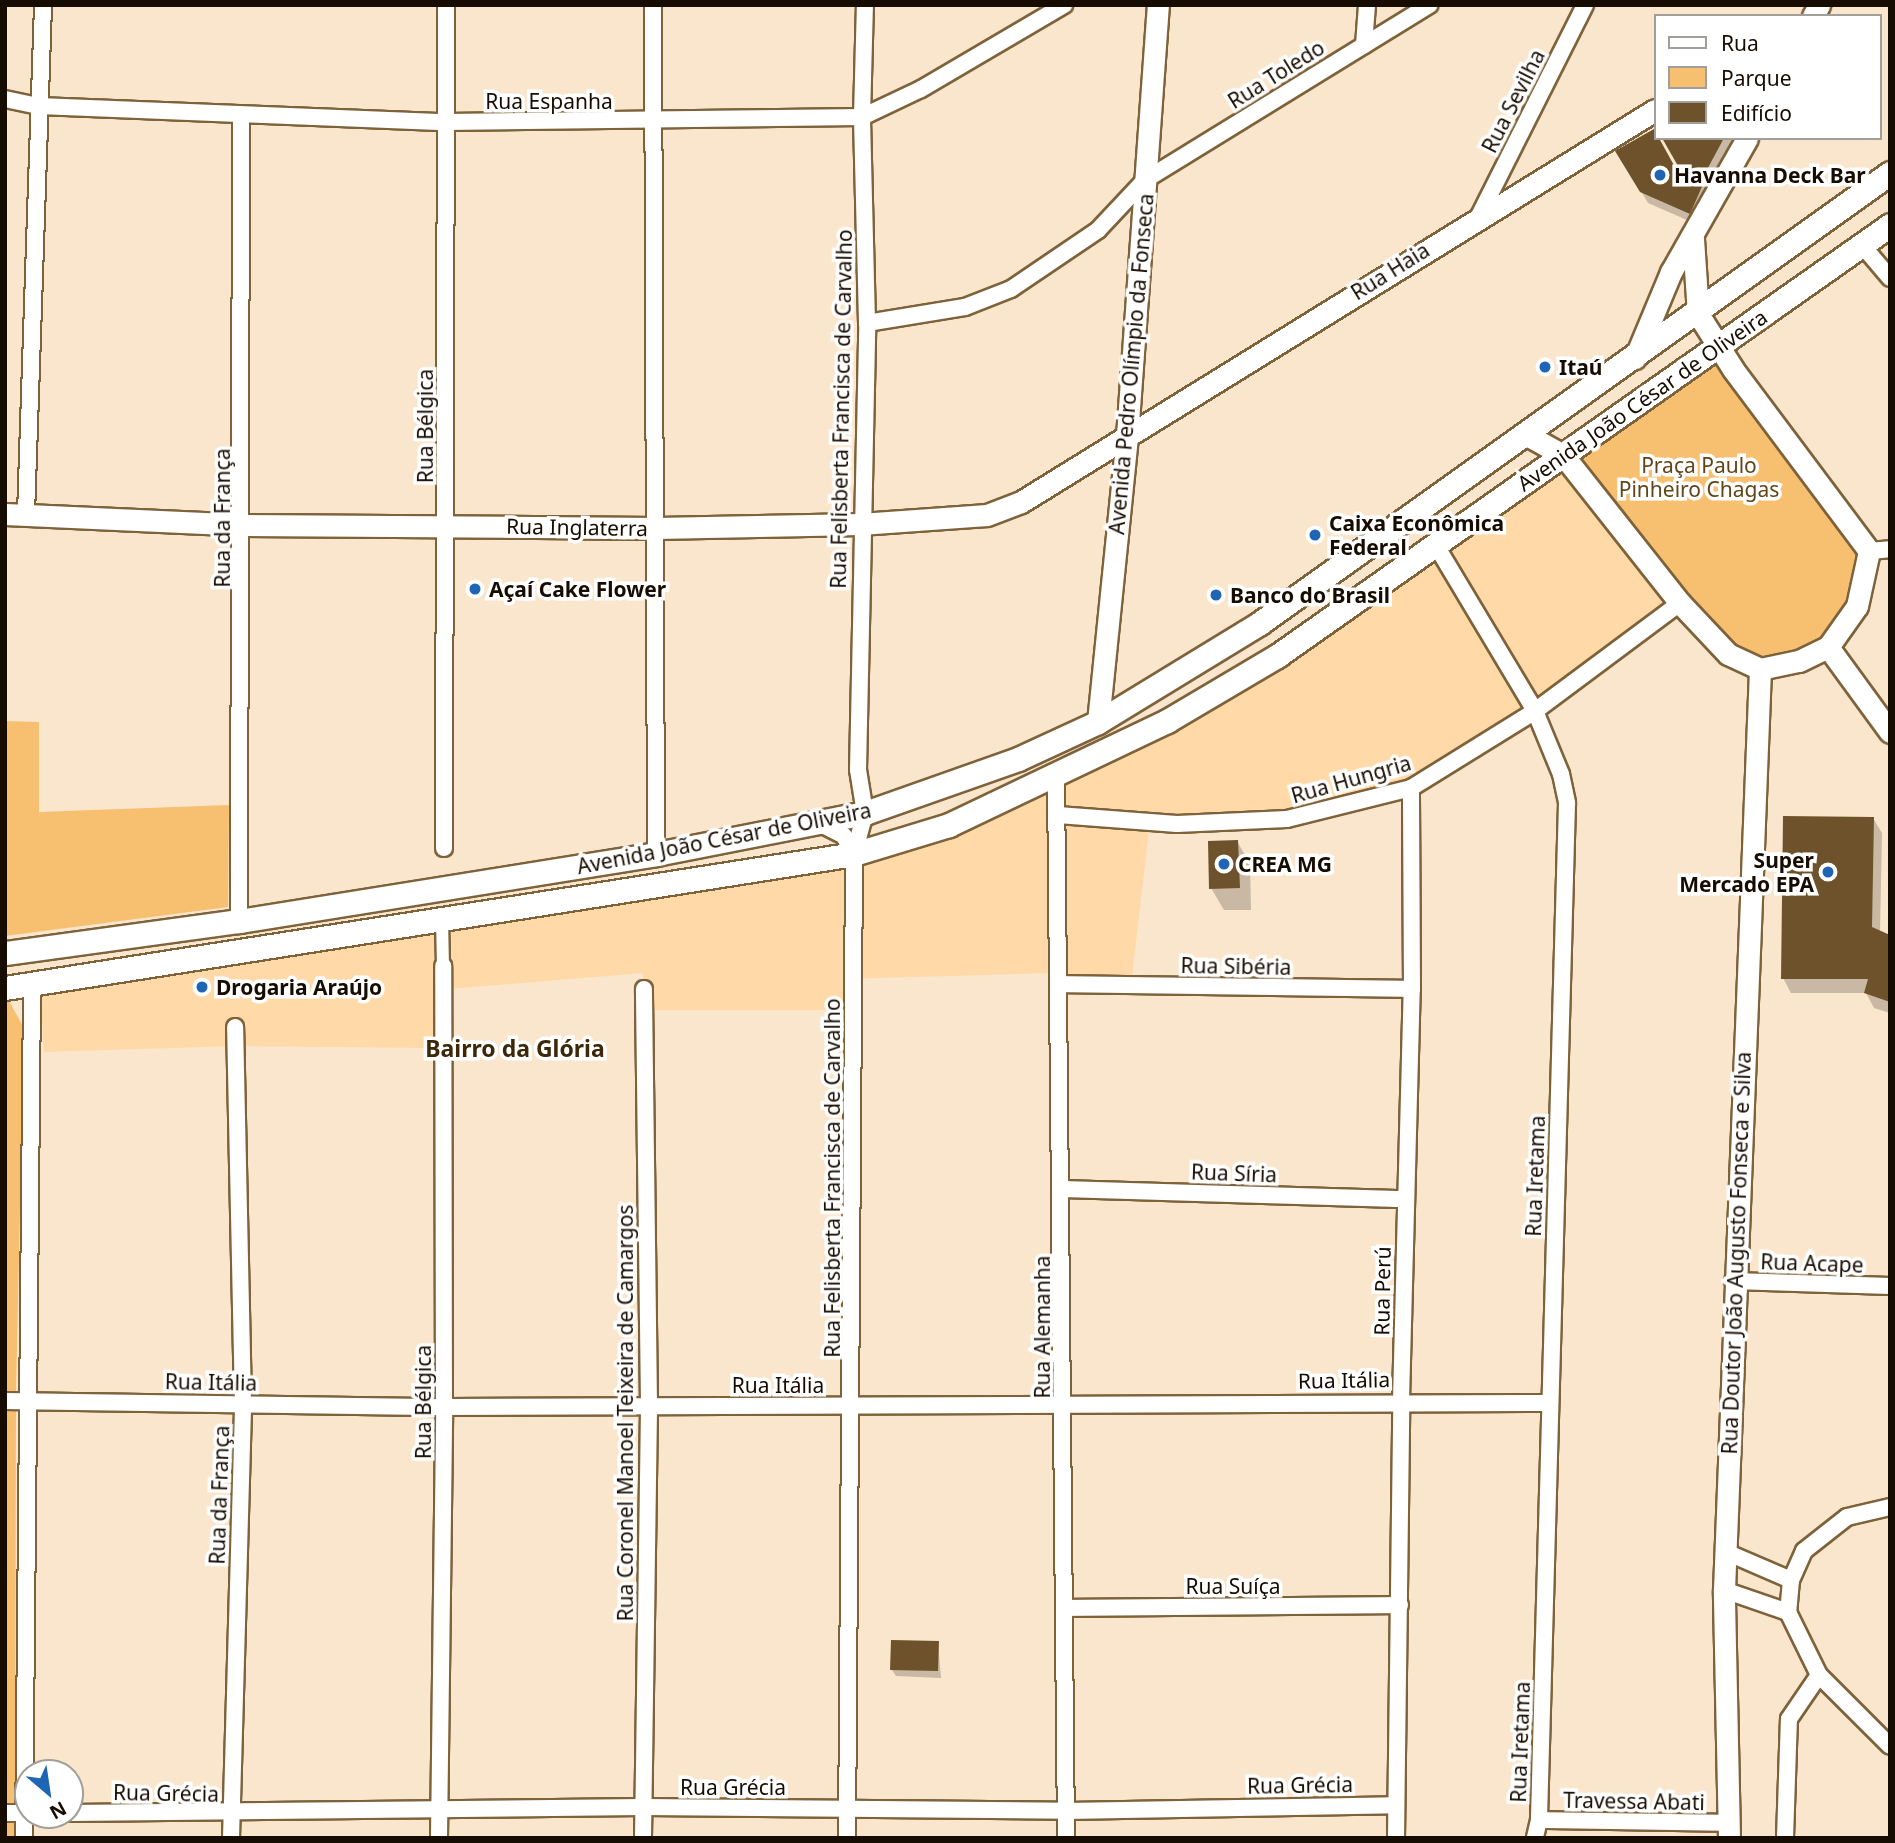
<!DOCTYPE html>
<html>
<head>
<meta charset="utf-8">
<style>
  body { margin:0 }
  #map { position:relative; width:1895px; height:1843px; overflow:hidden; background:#fae6cd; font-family:"Noto Sans",sans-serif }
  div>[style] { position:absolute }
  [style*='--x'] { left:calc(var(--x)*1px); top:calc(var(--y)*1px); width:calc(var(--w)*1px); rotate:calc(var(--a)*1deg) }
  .built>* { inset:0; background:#ffd9a7 }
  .green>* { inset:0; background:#f7bf70 }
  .shadow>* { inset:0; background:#0003 }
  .building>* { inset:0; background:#6e522b }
  .roads { filter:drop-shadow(2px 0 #7e623a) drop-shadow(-2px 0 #7e623a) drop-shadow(0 2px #7e623a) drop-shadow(0 -2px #7e623a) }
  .pedestrian>* { height:12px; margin:-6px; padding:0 6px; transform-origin:6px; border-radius:6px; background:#fff }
  .minor>* { height:16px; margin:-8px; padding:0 8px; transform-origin:8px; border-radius:8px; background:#fff }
  .tertiary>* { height:21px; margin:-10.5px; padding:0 10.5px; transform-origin:10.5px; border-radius:10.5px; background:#fff }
  .secondary>* { height:23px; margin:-11.5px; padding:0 11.5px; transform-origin:11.5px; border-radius:11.5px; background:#fff }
  .dots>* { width:19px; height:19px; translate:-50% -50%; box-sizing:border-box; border:4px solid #fff; border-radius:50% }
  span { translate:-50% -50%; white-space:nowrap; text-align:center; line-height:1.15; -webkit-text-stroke:7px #fff; paint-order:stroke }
  .street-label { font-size:21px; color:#170c01 }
  .poi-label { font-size:21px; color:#170c01; font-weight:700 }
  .left { translate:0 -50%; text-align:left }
  .right { translate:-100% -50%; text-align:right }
  .park-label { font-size:21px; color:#614418 }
  .neighbourhood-label { font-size:23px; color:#3c2809; font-weight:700 }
  .frame { position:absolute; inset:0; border:7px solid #170c01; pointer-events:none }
  .legend { position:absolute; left:1654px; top:14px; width:228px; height:126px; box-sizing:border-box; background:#fff; border:2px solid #a29e99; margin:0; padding:9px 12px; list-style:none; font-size:21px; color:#170c01 }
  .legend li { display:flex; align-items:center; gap:14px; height:35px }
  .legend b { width:35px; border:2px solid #a29e99 }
  .north { position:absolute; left:14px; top:1759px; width:70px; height:70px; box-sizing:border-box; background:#fff; border:2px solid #a29e99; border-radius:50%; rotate:151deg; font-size:19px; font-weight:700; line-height:28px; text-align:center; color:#170c01 }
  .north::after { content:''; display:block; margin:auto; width:24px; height:32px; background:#1e65b5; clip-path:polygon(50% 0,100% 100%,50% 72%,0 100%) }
</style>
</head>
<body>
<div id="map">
  <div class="built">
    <div style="clip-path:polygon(1556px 463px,1671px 609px,1535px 719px,1472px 761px,1396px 802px,1286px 828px,1149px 830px,1130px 994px,1051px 993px,1051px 973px,845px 979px,844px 1010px,643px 1010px,643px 973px,438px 990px,438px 1048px,236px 1046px,44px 1052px,40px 984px,948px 834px,1061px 787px,1166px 729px)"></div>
  </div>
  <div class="green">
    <div style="clip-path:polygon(1715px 357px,1865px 551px,1854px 605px,1827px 641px,1781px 662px,1750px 661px,1717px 636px,1574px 460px)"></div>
    <div style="clip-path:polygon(5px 721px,39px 722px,39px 812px,229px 805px,228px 907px,5px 936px)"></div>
    <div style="clip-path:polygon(5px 994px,24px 1028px,16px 1390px,15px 1838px,5px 1838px)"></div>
  </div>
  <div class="shadow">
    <div style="clip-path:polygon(1664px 138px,1735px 138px,1709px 187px,1704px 185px,1709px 194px,1696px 224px,1648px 203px,1618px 152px,1685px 175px)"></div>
    <div style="clip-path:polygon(1873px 818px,1882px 833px,1880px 933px,1890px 937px,1890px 1013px,1874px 1008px,1866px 993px,1791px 993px,1783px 978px)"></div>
    <div style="clip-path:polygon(1237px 841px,1250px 864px,1251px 910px,1224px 910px,1211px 888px)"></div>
    <div style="clip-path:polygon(938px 1643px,941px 1678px,896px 1676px,892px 1670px)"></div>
  </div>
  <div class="building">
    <div style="clip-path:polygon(1654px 129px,1676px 169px,1704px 182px,1690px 214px,1640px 192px,1615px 151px)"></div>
    <div style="clip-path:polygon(1662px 138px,1724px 138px,1703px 177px,1678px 166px)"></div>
    <div style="clip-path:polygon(1783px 816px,1874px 817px,1872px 927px,1890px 935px,1890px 1002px,1864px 993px,1868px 979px,1781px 979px)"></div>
    <div style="clip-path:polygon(1238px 840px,1240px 888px,1209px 889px,1208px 841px)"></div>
    <div style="clip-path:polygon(891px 1640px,939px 1641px,938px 1671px,890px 1670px)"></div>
  </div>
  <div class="roads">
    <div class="pedestrian">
      <div style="--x:442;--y:919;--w:47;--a:88.8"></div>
    </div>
    <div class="minor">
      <div style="--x:653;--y:5;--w:849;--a:89.8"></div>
      <div style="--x:1364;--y:45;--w:40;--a:-85.7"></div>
      <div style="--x:5;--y:99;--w:35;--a:12"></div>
      <div style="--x:39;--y:106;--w:406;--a:2.3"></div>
      <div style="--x:445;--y:122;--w:417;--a:-0.7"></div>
      <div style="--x:862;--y:117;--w:65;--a:-25.4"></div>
      <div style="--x:921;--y:89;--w:166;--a:-30.4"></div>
      <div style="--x:1479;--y:216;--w:236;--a:-63.3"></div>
      <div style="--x:1862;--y:245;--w:43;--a:49.7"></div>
      <div style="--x:867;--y:323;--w:99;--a:-9.3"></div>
      <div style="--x:965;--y:307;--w:49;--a:-21.4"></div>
      <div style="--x:1011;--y:289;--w:105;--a:-34.1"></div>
      <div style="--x:1098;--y:230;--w:69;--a:-46.8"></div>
      <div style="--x:1145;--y:180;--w:334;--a:-31.6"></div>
      <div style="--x:26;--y:515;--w:510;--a:-88.09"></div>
      <div style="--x:1437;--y:547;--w:191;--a:59.1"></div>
      <div style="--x:1535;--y:711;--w:68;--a:67.6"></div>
      <div style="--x:1561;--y:774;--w:30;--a:78"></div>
      <div style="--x:1567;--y:803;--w:1017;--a:91.58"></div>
      <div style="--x:1539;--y:1820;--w:18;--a:103"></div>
      <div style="--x:1869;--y:551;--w:21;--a:-5"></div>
      <div style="--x:1056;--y:777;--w:1061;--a:89.46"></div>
      <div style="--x:1058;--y:815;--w:119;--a:4.3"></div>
      <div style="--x:1177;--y:824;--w:110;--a:-2.6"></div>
      <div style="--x:1287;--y:819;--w:128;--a:-14"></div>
      <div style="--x:1411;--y:788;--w:146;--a:-31.8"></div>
      <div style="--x:1535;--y:711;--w:181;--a:-36.7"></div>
      <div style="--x:817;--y:822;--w:30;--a:27"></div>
      <div style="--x:844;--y:836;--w:21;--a:61"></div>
      <div style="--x:444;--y:848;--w:843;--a:-89.86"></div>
      <div style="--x:239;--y:921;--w:805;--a:-89.86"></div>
      <div style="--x:1060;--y:984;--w:352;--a:0.8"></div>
      <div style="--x:1062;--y:1189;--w:344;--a:1.7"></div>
      <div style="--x:1733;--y:1281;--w:157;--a:1.8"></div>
      <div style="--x:5;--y:1401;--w:439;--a:0.8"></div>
      <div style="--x:444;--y:1407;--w:1106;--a:-0.21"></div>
      <div style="--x:1890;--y:1507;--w:44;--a:166.9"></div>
      <div style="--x:1847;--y:1517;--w:55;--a:141.7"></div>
      <div style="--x:1804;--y:1551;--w:32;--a:114"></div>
      <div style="--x:1791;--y:1580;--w:32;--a:95"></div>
      <div style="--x:1788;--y:1612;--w:70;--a:63.8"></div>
      <div style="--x:1819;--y:1675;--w:100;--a:45"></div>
      <div style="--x:1726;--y:1552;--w:71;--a:23.3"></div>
      <div style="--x:1724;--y:1590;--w:68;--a:19"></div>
      <div style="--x:1066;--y:1608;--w:334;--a:-0.5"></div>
      <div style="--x:5;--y:1813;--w:23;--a:0"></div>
      <div style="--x:70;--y:1813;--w:573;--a:-0.6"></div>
      <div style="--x:643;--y:1807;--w:423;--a:0.5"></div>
      <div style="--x:1066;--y:1811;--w:330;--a:-1"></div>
      <div style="--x:1539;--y:1820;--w:190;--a:0.9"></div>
      <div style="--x:24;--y:1838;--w:855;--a:-89.46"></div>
      <div style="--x:231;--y:1838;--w:434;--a:-88.4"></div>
      <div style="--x:243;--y:1404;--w:377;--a:-91.2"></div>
      <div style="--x:439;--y:1838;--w:431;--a:-89.3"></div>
      <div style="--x:444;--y:1407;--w:441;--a:-90.1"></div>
      <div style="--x:643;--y:1838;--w:433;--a:-89.2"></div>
      <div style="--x:649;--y:1405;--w:416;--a:-90.7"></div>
      <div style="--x:847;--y:1838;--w:984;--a:-89.59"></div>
      <div style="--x:854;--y:854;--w:42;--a:-75"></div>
      <div style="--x:865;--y:813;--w:44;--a:-99.2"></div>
      <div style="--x:858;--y:770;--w:447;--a:-88.8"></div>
      <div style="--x:867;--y:323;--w:206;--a:-91.4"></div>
      <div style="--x:862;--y:117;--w:112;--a:-88.5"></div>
      <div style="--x:1396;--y:1838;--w:438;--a:-89.3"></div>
      <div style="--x:1401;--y:1400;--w:411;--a:-88.5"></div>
      <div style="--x:1412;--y:989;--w:201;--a:-90.3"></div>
      <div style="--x:1785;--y:1838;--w:119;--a:-88.1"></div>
      <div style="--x:1789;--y:1719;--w:53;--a:-55.7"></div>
    </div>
    <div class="tertiary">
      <div style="--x:1813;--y:16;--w:13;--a:-61"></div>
      <div style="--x:1635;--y:358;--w:93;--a:-67.3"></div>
      <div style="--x:1671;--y:272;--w:154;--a:-60.4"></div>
      <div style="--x:1527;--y:435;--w:41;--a:29.1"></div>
      <div style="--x:1563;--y:455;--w:189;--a:51.7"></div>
      <div style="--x:1680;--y:603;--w:70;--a:46.7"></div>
      <div style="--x:1728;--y:654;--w:35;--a:25"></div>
      <div style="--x:1760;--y:669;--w:40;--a:-12"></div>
      <div style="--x:1799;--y:661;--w:32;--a:-26"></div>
      <div style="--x:1828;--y:647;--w:50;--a:-54.7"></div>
      <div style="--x:1857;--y:606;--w:56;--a:-77.7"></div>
      <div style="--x:1869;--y:551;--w:227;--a:-126.8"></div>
      <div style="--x:1733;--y:369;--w:65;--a:-122.5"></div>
      <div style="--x:1698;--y:314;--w:76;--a:-93.8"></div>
      <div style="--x:5;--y:514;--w:238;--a:2.6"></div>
      <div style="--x:243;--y:525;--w:413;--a:0.4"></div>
      <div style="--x:656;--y:528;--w:204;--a:-1.1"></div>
      <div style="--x:860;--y:524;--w:127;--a:-4.1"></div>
      <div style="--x:987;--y:515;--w:36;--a:-21"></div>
      <div style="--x:1021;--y:502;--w:745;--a:-31.73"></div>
      <div style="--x:1828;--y:647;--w:105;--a:53.9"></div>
      <div style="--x:1098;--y:722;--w:287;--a:-84.2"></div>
      <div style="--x:1127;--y:436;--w:432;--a:-85.9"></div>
      <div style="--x:1729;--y:1838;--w:248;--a:-91.2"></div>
      <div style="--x:1724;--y:1590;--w:922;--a:-87.76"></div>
    </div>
    <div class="secondary">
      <div style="--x:5;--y:953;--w:236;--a:-7.8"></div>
      <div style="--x:239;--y:921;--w:422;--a:-9.1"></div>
      <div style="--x:656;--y:854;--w:213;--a:-11.1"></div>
      <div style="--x:865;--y:813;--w:162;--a:-19.4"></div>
      <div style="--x:1018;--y:759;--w:88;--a:-24.8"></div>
      <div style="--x:1098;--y:722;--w:190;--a:-31.4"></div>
      <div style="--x:1260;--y:623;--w:774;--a:-35.54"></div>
      <div style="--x:5;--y:988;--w:860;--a:-8.97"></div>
      <div style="--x:854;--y:854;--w:99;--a:-17"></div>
      <div style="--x:949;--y:825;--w:242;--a:-25.5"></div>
      <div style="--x:1167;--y:721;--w:128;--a:-30.6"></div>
      <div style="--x:1277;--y:656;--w:749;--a:-35.11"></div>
    </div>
  </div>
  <div class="dots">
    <div style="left:1660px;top:175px;background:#1e65b5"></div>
    <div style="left:1545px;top:367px;background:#1e65b5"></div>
    <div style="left:1315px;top:535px;background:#1e65b5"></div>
    <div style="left:475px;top:589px;background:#1e65b5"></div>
    <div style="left:1216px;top:595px;background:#1e65b5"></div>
    <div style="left:1224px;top:864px;background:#1e65b5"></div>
    <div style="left:1828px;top:872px;background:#1e65b5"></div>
    <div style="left:202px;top:987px;background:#1e65b5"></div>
  </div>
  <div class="street-label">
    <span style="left:1276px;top:74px;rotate:-32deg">Rua Toledo</span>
    <span style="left:549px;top:101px">Rua Espanha</span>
    <span style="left:1513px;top:101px;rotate:-63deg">Rua Sevilha</span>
    <span style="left:1390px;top:271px;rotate:-32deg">Rua Haia</span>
    <span style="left:1131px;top:364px;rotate:-85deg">Avenida Pedro Olímpio da Fonseca</span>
    <span style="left:1642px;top:400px;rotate:-35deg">Avenida João César de Oliveira</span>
    <span style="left:841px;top:409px;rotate:-89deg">Rua Felisberta Francisca de Carvalho</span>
    <span style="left:425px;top:426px;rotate:-90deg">Rua Bélgica</span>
    <span style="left:222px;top:518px;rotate:-90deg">Rua da França</span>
    <span style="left:577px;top:527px;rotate:1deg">Rua Inglaterra</span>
    <span style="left:1351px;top:779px;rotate:-16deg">Rua Hungria</span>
    <span style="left:724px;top:838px;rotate:-11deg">Avenida João César de Oliveira</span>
    <span style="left:1236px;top:966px;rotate:1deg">Rua Sibéria</span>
    <span style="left:1234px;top:1173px;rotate:2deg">Rua Síria</span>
    <span style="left:1535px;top:1176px;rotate:-88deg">Rua Iretama</span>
    <span style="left:832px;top:1178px;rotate:-90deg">Rua Felisberta Francisca de Carvalho</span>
    <span style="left:1736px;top:1253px;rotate:-88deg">Rua Doutor João Augusto Fonseca e Silva</span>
    <span style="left:1812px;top:1263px;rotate:2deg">Rua Acape</span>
    <span style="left:1382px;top:1291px;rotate:-89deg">Rua Perú</span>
    <span style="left:1042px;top:1327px;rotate:-90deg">Rua Alemanha</span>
    <span style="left:1344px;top:1380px;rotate:-1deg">Rua Itália</span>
    <span style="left:211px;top:1382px;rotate:1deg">Rua Itália</span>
    <span style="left:778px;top:1385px">Rua Itália</span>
    <span style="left:423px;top:1402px;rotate:-90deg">Rua Bélgica</span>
    <span style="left:625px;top:1413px;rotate:-90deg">Rua Coronel Manoel Teixeira de Camargos</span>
    <span style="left:219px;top:1495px;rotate:-88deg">Rua da França</span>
    <span style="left:1233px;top:1586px">Rua Suíça</span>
    <span style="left:1520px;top:1742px;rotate:-88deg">Rua Iretama</span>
    <span style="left:1300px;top:1785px;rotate:-1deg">Rua Grécia</span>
    <span style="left:733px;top:1787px">Rua Grécia</span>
    <span style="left:166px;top:1793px;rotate:1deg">Rua Grécia</span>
    <span style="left:1634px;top:1801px;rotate:1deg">Travessa Abati</span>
  </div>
  <div class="poi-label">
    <span class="left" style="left:1674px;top:175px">Havanna Deck Bar</span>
    <span class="left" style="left:1559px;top:367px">Itaú</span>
    <span class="left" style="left:1329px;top:535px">Caixa Econômica<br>Federal</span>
    <span class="left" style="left:489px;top:589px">Açaí Cake Flower</span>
    <span class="left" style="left:1230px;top:595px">Banco do Brasil</span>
    <span class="right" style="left:1814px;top:872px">Super<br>Mercado EPA</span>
    <span class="left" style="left:1238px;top:864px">CREA MG</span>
    <span class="left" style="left:216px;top:987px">Drogaria Araújo</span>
  </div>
  <div class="park-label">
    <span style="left:1699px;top:477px">Praça Paulo<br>Pinheiro Chagas</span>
  </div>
  <div class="neighbourhood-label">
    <span style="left:515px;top:1048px">Bairro da Glória</span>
  </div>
  <div class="frame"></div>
  <ul class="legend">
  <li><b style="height:9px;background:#fff"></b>Rua</li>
  <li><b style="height:19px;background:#f7bf70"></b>Parque</li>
  <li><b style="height:19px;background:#6e522b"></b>Edifício</li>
  </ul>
  <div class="north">N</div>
</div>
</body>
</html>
